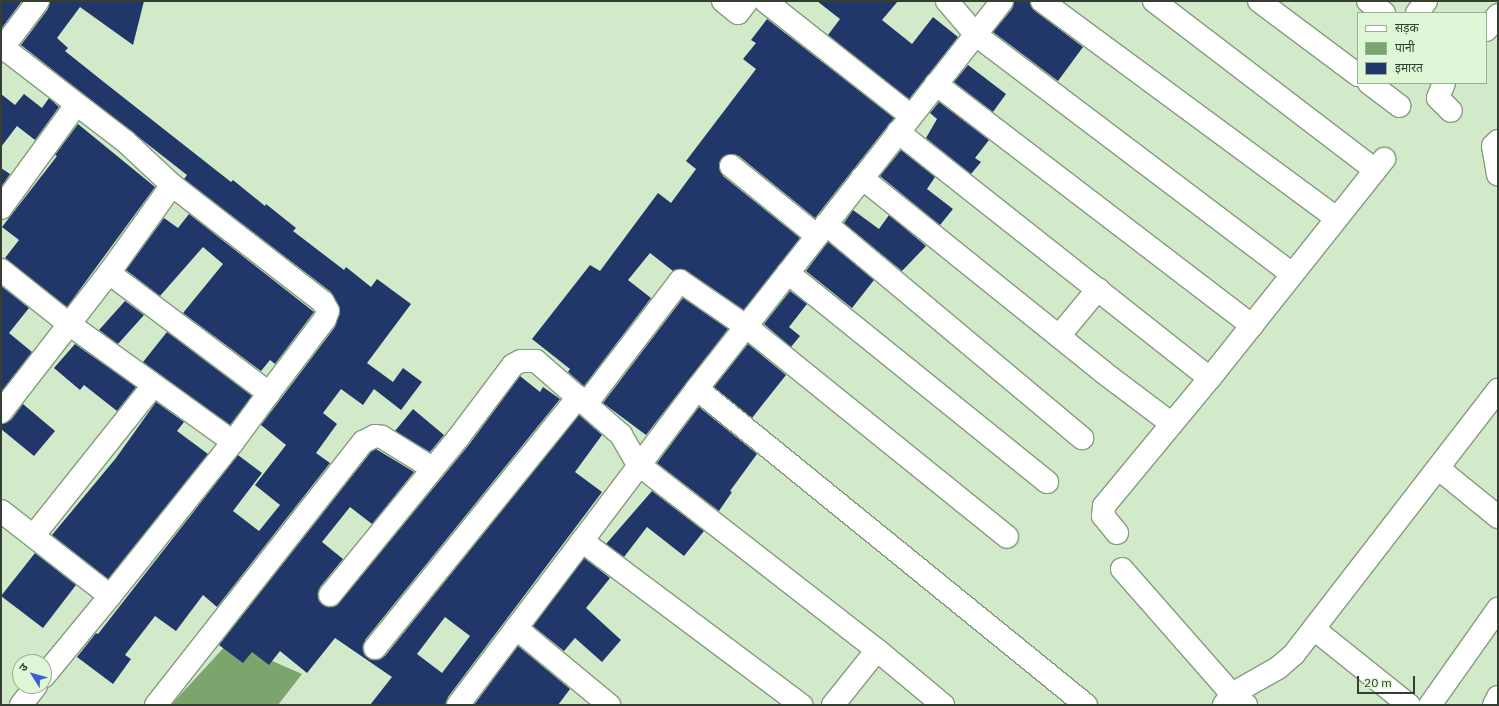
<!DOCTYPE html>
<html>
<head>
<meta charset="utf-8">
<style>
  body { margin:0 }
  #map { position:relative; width:1499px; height:706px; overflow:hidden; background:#d2eaca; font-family:"IBM Plex Sans","Noto Sans Devanagari",sans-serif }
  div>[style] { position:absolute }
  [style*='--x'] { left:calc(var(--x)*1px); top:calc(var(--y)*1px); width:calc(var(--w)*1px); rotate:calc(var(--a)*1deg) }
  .water>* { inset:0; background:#7ca56e }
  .building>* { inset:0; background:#223769 }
  .roads { filter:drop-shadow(1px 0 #869c7f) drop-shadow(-1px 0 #869c7f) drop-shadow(0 1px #869c7f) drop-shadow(0 -1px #869c7f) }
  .minor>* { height:22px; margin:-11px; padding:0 11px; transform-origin:11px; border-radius:11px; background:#fff }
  span { translate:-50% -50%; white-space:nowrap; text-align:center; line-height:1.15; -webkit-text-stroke:4px #dff7d7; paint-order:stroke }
  .frame { position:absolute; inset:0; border:2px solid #353e32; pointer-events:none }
  .legend { position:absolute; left:1357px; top:12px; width:130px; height:72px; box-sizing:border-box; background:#dff7d7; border:1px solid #9bad95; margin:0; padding:5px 7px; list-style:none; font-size:12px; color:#353e32 }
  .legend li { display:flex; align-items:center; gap:8px; height:20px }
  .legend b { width:20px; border:1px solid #9bad95 }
  .north { position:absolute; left:12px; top:654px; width:40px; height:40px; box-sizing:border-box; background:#dff7d7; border:1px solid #9bad95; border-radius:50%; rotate:307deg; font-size:11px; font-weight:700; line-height:16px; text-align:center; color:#353e32 }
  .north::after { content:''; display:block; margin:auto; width:14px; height:18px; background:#3662d2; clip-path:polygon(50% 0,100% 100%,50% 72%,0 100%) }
  .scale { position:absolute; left:1357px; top:676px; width:58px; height:18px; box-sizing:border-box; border:2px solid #353e32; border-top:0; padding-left:5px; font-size:12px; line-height:14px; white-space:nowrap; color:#353e32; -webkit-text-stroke:3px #dff7d7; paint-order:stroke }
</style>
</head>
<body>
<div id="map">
  <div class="water">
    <div style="clip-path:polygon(229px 642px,302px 674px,278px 705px,171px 705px)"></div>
  </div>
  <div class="building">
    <div style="clip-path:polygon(1px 1px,22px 1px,1px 29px)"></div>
    <div style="clip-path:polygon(50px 1px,144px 1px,133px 45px,80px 7px,57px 38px,68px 48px,65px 51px,100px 79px,231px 182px,233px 180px,265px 206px,266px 204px,296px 228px,293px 231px,344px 270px,346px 267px,371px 287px,377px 279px,411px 304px,367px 363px,393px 382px,403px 368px,422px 382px,401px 410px,374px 389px,363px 405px,341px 389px,323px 413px,337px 424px,316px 453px,330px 463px,217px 607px,203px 595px,176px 631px,155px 616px,125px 655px,131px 659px,113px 684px,77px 657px,96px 633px,98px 634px,238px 455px,262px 473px,233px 511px,259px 531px,280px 505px,255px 485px,286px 445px,261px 425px,335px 327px,340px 310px,331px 292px,184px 179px,187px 175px,21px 45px,48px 9px)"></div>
    <div style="clip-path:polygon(817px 1px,898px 1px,882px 20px,912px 44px,933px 17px,958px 37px,909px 99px,828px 35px,840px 19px)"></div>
    <div style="clip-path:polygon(1014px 1px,1030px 1px,1035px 11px,1083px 47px,1058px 81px,993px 32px,1012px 9px)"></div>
    <div style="clip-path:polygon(767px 19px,894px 118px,815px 218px,739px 156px,733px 154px,722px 158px,719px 164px,723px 176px,800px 238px,744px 310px,687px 271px,681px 269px,673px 271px,650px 253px,628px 280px,651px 298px,584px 386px,568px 372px,570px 369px,532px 339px,590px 265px,600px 271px,658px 193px,671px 203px,696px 169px,686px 161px,756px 69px,743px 59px,756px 43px,751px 40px)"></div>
    <div style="clip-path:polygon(968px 65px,1006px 94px,993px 112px,954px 82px)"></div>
    <div style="clip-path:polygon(1px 94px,15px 105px,24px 94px,42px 108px,49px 98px,59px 107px,35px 140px,17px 126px,1px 147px)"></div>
    <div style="clip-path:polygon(939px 102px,989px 140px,975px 158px,981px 162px,971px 174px,926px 138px,937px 119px,930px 113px)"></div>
    <div style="clip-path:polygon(78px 124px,155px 187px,67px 307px,5px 258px,19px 240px,2px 227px,57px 156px,55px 155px)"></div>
    <div style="clip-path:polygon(901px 150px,935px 177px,927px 189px,953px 209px,940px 225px,880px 176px)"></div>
    <div style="clip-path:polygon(1px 168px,10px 174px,1px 187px)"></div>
    <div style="clip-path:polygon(853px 210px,879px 229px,889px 215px,926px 246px,902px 271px,844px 223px)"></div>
    <div style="clip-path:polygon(189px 214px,314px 312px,275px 364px,270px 360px,261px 371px,183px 313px,223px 264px,203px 247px,160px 296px,126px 270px,164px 218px,178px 228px)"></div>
    <div style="clip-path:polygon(828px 242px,874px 280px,852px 308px,806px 271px)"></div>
    <div style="clip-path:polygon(1px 286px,29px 308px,9px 333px,32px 352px,1px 392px)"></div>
    <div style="clip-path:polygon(790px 291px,807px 304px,789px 327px,800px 336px,791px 347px,764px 324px)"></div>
    <div style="clip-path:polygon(683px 298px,728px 329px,646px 435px,603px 403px)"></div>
    <div style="clip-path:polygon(125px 301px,144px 315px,118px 344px,99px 330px)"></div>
    <div style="clip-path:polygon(167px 332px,252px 396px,230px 425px,143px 362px)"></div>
    <div style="clip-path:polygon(75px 344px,136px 387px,117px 411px,84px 385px,80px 390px,54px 368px)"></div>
    <div style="clip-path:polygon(748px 344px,786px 375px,752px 418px,714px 387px)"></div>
    <div style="clip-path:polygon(evenodd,520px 376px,540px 392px,543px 387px,560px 399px,365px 640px,364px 653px,373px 660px,385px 656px,579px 415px,602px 435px,575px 472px,602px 492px,448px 697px,446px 705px,370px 705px,392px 677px,335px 638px,307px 673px,280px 651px,269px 665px,252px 652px,243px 663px,219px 645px,371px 452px,376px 449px,414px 472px,372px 524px,350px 507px,322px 542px,343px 559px,320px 587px,318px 599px,328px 607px,339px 603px,468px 446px,520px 376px,445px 617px,470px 636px,442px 673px,417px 654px,445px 617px)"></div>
    <div style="clip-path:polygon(156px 402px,184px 422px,177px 431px,208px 454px,108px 579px,52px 535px,116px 458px)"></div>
    <div style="clip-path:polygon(23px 404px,55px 431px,34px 456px,1px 429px,1px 424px,11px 420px)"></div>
    <div style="clip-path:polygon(699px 407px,757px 454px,730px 491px,732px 492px,719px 511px,657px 463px)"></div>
    <div style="clip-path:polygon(413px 409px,444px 435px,430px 452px,395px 431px)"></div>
    <div style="clip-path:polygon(652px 491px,704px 531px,684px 556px,647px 527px,624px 557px,606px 544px)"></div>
    <div style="clip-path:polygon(35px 553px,76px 585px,43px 628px,1px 596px)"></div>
    <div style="clip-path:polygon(584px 558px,610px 578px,586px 608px,621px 640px,602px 662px,575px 638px,564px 651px,533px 626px)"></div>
    <div style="clip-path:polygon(518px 646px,570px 689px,558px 705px,474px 705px)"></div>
  </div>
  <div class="roads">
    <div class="minor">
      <div style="--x:723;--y:1;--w:19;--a:39"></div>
      <div style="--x:738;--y:13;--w:15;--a:-53"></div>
      <div style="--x:765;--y:1;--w:186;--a:38.2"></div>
      <div style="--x:947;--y:1;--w:45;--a:49.5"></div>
      <div style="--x:976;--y:35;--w:396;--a:37.1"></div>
      <div style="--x:1002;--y:1;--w:494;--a:128.2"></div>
      <div style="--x:697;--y:389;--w:501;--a:39.09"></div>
      <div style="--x:1042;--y:1;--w:365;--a:36.4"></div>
      <div style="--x:1154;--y:1;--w:278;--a:37.4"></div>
      <div style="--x:1259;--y:1;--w:124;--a:36.8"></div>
      <div style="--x:1368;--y:1;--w:20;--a:37"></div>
      <div style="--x:1417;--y:13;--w:15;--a:-53"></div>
      <div style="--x:1486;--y:30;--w:19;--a:-51"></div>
      <div style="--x:1;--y:46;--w:156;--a:37.5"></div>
      <div style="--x:125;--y:141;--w:64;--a:43.1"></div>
      <div style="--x:172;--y:185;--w:191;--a:37.8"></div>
      <div style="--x:323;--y:302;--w:10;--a:61"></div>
      <div style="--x:328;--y:311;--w:9;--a:111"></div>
      <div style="--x:325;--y:319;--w:93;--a:127.1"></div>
      <div style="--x:1;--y:50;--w:61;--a:-52.9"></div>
      <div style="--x:1369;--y:83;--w:38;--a:37"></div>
      <div style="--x:1444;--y:83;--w:16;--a:112"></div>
      <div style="--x:1438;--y:98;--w:18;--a:45"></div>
      <div style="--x:936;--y:84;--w:398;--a:37.4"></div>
      <div style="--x:898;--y:132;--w:397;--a:38.3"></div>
      <div style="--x:1498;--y:141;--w:7;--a:135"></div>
      <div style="--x:1493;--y:146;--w:29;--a:80"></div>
      <div style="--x:731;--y:166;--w:111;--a:39.1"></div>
      <div style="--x:862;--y:178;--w:309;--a:38.8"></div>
      <div style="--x:1103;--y:372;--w:86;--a:37"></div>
      <div style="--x:1;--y:208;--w:127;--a:-53.9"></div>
      <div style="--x:826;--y:224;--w:334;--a:39.9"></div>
      <div style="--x:1;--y:270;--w:87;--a:38.5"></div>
      <div style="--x:69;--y:324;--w:202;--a:35.7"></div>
      <div style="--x:109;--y:273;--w:200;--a:36.9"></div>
      <div style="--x:269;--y:393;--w:61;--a:126.3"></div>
      <div style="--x:233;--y:442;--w:197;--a:128.6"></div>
      <div style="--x:788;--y:273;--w:333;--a:38.9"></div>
      <div style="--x:1059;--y:336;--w:61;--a:-50.3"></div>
      <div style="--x:586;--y:404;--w:155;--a:-52.6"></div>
      <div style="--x:680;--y:281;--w:81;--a:34.5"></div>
      <div style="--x:747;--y:327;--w:334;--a:38.9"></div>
      <div style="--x:1;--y:412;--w:176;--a:-52.2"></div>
      <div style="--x:109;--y:273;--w:108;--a:-54.4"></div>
      <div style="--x:1439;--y:469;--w:76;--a:39.1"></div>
      <div style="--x:1;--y:511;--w:138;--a:37.9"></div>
      <div style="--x:110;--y:596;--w:104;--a:129.5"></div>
      <div style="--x:1117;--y:533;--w:22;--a:-129"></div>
      <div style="--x:1103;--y:516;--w:10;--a:-84"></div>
      <div style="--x:1104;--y:506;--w:166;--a:-50.4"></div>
      <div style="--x:1210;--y:378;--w:280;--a:-51.5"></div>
      <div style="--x:34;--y:535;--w:191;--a:-51.4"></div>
      <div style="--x:582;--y:541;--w:274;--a:36.8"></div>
      <div style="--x:1122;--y:569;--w:167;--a:48.7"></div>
      <div style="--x:1232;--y:694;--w:14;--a:126"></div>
      <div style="--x:330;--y:595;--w:203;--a:-50.8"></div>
      <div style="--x:458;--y:438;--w:91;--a:-53"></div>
      <div style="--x:513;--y:365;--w:9;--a:-27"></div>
      <div style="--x:521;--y:361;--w:15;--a:0"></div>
      <div style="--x:536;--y:361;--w:113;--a:41"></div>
      <div style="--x:621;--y:435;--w:34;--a:60"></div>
      <div style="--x:638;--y:464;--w:303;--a:37.9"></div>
      <div style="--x:877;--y:650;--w:86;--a:39.8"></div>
      <div style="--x:516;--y:628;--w:121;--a:39.6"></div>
      <div style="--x:1314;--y:629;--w:122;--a:38.7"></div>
      <div style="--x:375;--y:648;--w:323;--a:-51"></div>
      <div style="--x:21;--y:705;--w:24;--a:-52"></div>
      <div style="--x:156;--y:705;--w:335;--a:-51.8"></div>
      <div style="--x:363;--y:442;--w:13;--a:-27"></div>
      <div style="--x:375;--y:436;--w:7;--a:8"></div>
      <div style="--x:382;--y:437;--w:59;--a:31.8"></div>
      <div style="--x:458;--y:705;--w:396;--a:-52.9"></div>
      <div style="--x:833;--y:705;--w:70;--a:-51.3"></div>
      <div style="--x:1246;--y:705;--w:18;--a:-142"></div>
      <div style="--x:1232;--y:694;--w:53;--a:-29.5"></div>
      <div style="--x:1278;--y:668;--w:21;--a:-41"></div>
      <div style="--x:1294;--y:654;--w:334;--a:-52.3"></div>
      <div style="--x:1430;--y:705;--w:118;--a:-54.7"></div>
      <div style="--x:1494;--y:705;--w:9;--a:-63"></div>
    </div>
  </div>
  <div class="frame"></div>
  <ul class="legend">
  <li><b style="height:5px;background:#fff"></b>सड़क</li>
  <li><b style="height:11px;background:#7ca56e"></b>पानी</li>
  <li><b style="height:11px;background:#223769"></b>इमारत</li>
  </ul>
  <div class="north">उ</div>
  <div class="scale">20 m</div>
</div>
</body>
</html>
